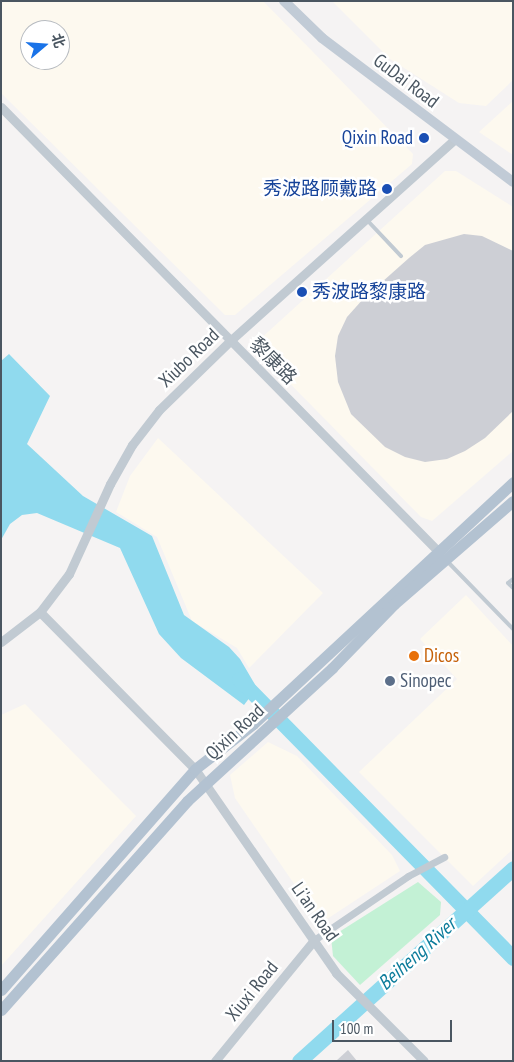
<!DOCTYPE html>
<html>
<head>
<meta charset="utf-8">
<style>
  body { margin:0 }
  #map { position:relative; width:514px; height:1062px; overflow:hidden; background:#f5f3f3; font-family:"PT Sans Narrow","Noto Sans SC",sans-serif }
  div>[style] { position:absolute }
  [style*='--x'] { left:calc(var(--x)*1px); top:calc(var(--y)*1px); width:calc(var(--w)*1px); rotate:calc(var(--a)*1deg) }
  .commercial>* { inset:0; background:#fdf9ef }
  .green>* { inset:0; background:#c3f1d5 }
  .water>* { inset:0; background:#90daee }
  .river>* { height:15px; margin:-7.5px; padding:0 7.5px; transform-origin:7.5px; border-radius:7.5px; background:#90daee }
  .building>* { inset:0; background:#cdcfd5 }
  .service>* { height:4px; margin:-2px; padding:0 2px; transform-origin:2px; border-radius:2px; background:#c1cad2 }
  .minor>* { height:7px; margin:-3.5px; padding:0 3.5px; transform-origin:3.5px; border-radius:3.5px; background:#c1cad2 }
  .tertiary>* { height:9px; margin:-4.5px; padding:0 4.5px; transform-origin:4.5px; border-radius:4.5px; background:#c1cad2 }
  .secondary>* { height:10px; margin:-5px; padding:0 5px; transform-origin:5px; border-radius:5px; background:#c1cbd6 }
  .primary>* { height:11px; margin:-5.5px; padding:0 5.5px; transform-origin:5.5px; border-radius:5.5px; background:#b3c2d1 }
  .dots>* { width:14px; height:14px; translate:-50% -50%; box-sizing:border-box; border:2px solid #fff; border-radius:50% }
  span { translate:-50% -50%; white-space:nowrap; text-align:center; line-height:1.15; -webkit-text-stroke:5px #fff; paint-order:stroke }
  .street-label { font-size:19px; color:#4a5661 }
  .transit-label { font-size:19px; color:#164399 }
  .right { translate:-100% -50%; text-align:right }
  .left { translate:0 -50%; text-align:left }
  .food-label { font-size:19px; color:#c56008 }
  .service-label { font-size:19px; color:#4e5e75 }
  .water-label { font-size:20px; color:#0c7c9b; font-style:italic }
  .frame { position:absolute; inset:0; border:2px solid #4a5661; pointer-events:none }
  .north { position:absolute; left:20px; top:20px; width:50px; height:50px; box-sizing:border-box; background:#fff; border:1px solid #b7bbc0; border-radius:50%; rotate:72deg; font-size:14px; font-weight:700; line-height:20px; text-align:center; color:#4a5661 }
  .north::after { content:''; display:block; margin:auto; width:18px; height:22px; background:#1a73e8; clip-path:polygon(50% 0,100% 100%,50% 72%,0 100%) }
  .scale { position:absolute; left:332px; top:1020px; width:120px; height:22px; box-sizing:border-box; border:2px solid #4a5661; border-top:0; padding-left:6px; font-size:15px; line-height:18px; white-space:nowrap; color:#4a5661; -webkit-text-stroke:4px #fff; paint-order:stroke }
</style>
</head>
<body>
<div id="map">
  <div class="commercial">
    <div style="clip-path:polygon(evenodd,1px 1px,263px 1px,413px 154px,412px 164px,235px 315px,225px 315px,1px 93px,1px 1px,30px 30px,60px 30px,60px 60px,30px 60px,30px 30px)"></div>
    <div style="clip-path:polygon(332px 1px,513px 1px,513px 80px,486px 106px,459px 103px,390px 59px)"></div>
    <div style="clip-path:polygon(513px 101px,513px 155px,479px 132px)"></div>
    <div style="clip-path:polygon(445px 171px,456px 171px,513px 207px,513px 451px,432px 521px,421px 517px,261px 354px,258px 341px)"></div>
    <div style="clip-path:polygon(158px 438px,323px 593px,249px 668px,237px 648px,192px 621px,157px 537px,116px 512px,130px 476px)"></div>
    <div style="clip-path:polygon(466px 595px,513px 646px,513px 849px,473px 886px,359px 772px,457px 679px,420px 639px)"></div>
    <div style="clip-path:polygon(25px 704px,136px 816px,1px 966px,1px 715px)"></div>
    <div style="clip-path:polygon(268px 742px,297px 756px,392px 855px,400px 871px,321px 923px,235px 798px,230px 775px)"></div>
  </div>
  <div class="green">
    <div style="clip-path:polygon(418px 882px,441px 902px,440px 915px,360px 985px,333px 956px,331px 937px)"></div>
  </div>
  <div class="water">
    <div style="clip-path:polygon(9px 354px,50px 396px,27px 444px,83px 496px,152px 536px,184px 615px,229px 647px,240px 659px,257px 688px,244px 705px,181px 658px,159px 634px,120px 548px,37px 513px,22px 515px,10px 524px,1px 540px,1px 361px)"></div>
  </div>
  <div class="river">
    <div style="--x:239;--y:679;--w:391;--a:45.5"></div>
    <div style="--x:299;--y:1061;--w:288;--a:-42"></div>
  </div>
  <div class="building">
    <div style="clip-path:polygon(464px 234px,482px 236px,513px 251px,513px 411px,485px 438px,465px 451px,447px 459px,425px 462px,405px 457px,385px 447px,351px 414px,338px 382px,335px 356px,338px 336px,347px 317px,364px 298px,409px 258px,425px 245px)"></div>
    <div style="clip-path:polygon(348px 1050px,357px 1061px,336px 1061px)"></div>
  </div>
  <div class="service">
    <div style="--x:366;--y:219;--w:51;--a:46.6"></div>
    <div style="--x:446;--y:560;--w:96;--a:45.8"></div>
    <div style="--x:513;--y:579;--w:6;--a:141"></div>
    <div style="--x:508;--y:583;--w:7;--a:45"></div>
  </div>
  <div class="minor">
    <div style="--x:314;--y:940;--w:114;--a:-34.2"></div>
    <div style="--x:408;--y:876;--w:41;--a:-27.8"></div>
  </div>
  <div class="tertiary">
    <div style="--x:1;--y:107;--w:623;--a:45.46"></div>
    <div style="--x:40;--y:612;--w:221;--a:45.4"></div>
    <div style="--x:195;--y:769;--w:248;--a:55.3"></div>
    <div style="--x:336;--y:973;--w:124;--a:45"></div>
    <div style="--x:1;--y:642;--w:49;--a:-37.6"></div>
    <div style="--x:40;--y:612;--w:48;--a:-52.7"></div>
    <div style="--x:69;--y:574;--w:99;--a:-65.5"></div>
    <div style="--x:110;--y:484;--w:45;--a:-60.6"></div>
    <div style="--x:132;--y:445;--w:44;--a:-52.4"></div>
    <div style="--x:159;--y:410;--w:100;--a:-44.2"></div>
    <div style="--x:231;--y:340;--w:300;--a:-41.9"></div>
    <div style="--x:215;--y:1061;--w:156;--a:-50.7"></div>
  </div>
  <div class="secondary">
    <div style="--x:284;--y:1;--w:53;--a:44.2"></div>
    <div style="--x:322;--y:38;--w:239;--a:37"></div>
  </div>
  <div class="primary">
    <div style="--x:1;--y:990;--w:294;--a:-48.7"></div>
    <div style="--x:195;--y:769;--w:73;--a:-37.8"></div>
    <div style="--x:253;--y:724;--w:355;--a:-42.9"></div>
    <div style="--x:1;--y:1010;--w:280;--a:-48.3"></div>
    <div style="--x:187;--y:801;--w:197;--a:-42.5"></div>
    <div style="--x:332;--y:668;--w:89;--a:-45.9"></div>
    <div style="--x:394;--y:604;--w:157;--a:-40.9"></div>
  </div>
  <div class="dots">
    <div style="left:424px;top:138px;background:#1a4fb4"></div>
    <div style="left:387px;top:189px;background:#1a4fb4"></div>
    <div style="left:302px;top:292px;background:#1a4fb4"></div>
    <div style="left:414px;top:656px;background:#e8710a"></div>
    <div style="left:390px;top:681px;background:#5c6f8a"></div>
  </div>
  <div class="street-label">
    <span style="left:406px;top:81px;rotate:37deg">GuDai Road</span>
    <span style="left:189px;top:358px;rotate:-44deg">Xiubo Road</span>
    <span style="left:273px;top:361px;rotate:45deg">黎康路</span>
    <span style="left:235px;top:732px;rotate:-43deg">Qixin Road</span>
    <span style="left:315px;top:912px;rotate:55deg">Li'an Road</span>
    <span style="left:252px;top:991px;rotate:-51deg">Xiuxi Road</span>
  </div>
  <div class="transit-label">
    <span class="right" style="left:413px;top:138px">Qixin Road</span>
    <span class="right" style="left:377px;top:189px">秀波路顾戴路</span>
    <span class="left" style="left:312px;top:292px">秀波路黎康路</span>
  </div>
  <div class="food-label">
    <span class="left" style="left:424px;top:656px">Dicos</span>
  </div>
  <div class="service-label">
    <span class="left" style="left:400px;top:681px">Sinopec</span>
  </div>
  <div class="water-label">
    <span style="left:417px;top:954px;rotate:-42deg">Beiheng River</span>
  </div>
  <div class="frame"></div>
  <div class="north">北</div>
  <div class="scale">100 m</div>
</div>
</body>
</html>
